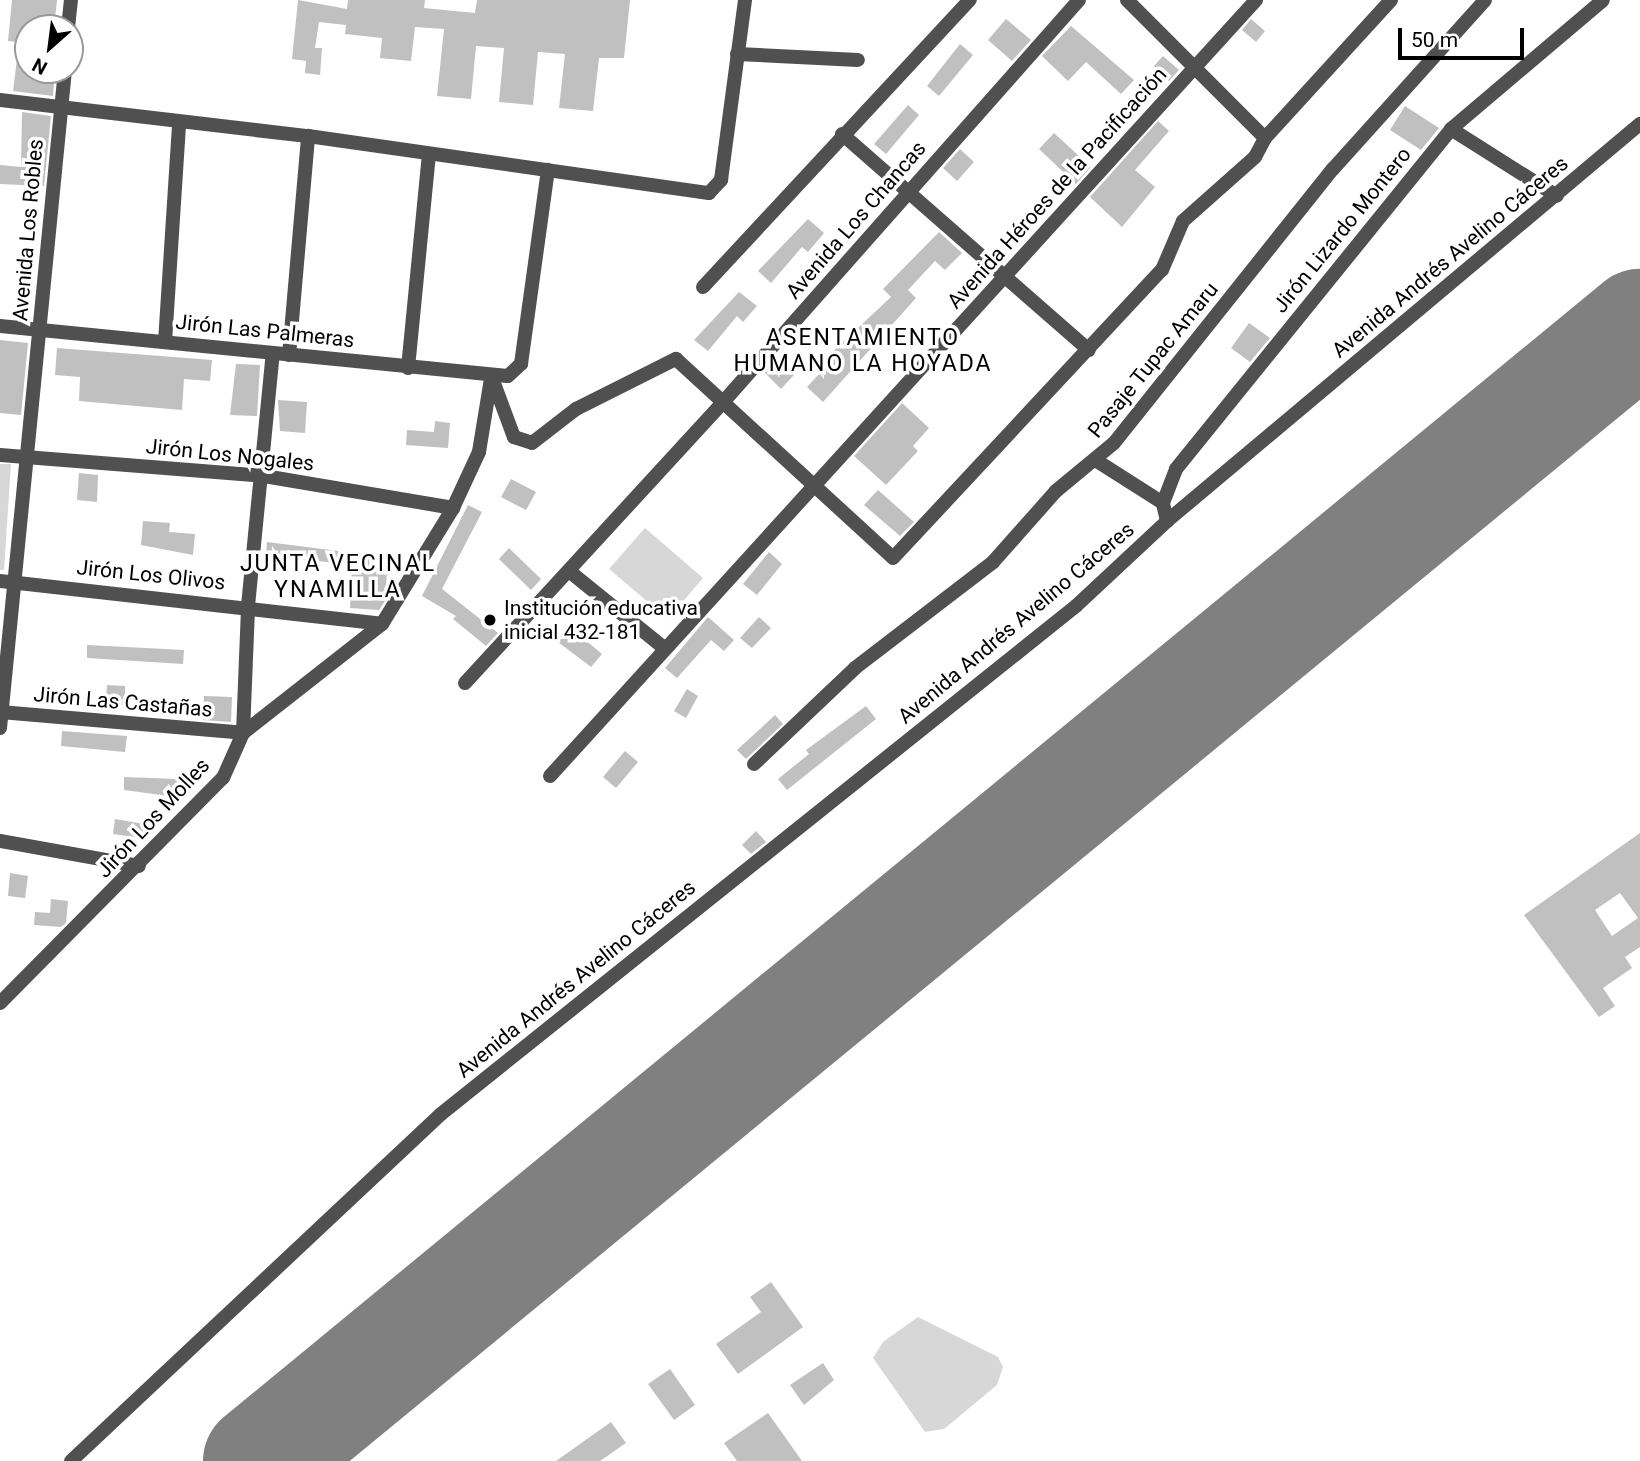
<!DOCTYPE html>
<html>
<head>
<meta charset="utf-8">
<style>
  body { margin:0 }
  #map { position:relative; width:1640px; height:1461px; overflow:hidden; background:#fff; font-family:Roboto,sans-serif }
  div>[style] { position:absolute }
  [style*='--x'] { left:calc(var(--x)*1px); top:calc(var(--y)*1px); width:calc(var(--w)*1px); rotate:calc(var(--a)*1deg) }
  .green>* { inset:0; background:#d7d7d7 }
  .runway>* { height:114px; margin:-57px; padding:0 57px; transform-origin:57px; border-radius:57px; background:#808080 }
  .building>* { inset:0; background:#c0c0c0 }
  .street>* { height:14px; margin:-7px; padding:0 7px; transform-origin:7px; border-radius:7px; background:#505050 }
  .dots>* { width:19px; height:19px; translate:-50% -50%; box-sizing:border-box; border:4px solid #fff; border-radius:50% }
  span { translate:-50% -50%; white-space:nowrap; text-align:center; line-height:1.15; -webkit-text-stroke:7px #fff; paint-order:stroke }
  .street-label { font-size:21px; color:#000 }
  .poi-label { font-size:21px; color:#000 }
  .left { translate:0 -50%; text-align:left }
  .neighbourhood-label { font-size:23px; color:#000; letter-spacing:2px }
  .north { position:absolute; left:14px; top:14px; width:70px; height:70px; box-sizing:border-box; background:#fff; border:2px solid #999; border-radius:50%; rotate:208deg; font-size:19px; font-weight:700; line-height:28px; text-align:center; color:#000 }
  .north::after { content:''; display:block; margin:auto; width:24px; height:32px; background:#000; clip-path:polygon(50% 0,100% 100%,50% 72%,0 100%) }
  .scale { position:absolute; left:1398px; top:28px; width:126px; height:32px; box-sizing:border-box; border:4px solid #000; border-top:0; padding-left:9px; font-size:21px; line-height:24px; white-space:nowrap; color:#000; -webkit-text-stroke:5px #fff; paint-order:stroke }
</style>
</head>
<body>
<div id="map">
  <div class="green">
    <div style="clip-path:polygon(0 464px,11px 464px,4px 570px,0 570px)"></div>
    <div style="clip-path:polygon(645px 528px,703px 578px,668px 619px,609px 569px)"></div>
    <div style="clip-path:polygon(918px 1317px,998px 1357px,1003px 1367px,997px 1385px,944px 1429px,925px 1432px,873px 1358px,883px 1342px)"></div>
  </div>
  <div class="runway">
    <div style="--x:260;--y:1461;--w:1787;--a:-39.44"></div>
  </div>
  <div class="building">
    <div style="clip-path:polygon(12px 0,57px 0,54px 28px,28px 28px,28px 43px,8px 41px)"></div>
    <div style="clip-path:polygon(298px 0,347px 9px,348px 0,425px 0,424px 8px,475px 13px,477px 0,630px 0,624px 58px,599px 58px,593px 111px,559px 108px,565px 54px,538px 52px,533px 105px,499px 102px,504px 48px,476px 46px,471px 99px,437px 96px,444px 29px,415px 27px,411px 61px,380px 58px,382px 38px,345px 34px,346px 25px,319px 22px,315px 48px,322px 48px,320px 75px,305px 73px,306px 61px,292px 59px)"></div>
    <div style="clip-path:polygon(1006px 19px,1031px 40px,1012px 61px,988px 40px)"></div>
    <div style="clip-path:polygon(1251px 19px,1265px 31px,1256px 42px,1242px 30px)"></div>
    <div style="clip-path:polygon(1071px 26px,1134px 80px,1121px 94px,1086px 62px,1068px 81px,1042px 56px)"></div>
    <div style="clip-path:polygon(19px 43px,28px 43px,28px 70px,55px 70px,53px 96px,13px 91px)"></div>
    <div style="clip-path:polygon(960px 44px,973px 55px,939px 96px,927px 86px)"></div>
    <div style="clip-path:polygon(1163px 56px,1179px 70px,1169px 81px,1154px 66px)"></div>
    <div style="clip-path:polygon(908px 105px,919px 115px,886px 154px,874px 144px)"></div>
    <div style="clip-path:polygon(1405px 106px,1439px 128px,1421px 150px,1390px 130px)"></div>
    <div style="clip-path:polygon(22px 112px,51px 116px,44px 186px,0 184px,0 165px,21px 167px)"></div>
    <div style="clip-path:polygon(1158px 121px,1169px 131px,1135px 170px,1155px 187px,1122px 227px,1090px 197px)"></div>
    <div style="clip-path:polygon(1054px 133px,1091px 167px,1076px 184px,1039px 149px)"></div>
    <div style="clip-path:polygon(960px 149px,974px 162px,957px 181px,943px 168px)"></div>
    <div style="clip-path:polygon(808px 219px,824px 233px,808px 252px,802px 247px,771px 283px,758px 271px)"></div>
    <div style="clip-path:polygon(939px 232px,962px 253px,945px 270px,935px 261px,908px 290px,916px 298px,823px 402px,807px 387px,832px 360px,828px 356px,891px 297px,883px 289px)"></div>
    <div style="clip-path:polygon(739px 292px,757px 306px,743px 322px,737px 316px,708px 351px,694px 340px)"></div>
    <div style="clip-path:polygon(1249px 323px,1270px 338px,1250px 362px,1231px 348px)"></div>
    <div style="clip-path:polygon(0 340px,28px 343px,21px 415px,0 413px)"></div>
    <div style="clip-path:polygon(57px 348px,212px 360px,210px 381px,184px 379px,182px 410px,79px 401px,80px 377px,55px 375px)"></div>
    <div style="clip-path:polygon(776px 359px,794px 375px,781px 389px,764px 372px)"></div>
    <div style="clip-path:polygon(236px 364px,260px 365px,257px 416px,230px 415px)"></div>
    <div style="clip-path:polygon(278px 400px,307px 402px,305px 433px,280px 431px)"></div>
    <div style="clip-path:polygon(902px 403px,929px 428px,913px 446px,918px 451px,886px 485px,854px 456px)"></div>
    <div style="clip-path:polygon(435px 421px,450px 423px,448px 448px,406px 445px,407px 430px,434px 432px)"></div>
    <div style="clip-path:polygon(79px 473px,98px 475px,97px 502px,77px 500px)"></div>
    <div style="clip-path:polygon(511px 479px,536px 492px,526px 510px,501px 497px)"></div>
    <div style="clip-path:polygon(878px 490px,914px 522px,900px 536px,864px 505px)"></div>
    <div style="clip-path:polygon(468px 505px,482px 512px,442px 589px,498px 633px,486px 646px,453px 619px,456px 616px,422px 596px)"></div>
    <div style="clip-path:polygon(143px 521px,170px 523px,169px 532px,195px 534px,193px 555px,141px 545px)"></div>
    <div style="clip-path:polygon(267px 542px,370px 555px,369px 571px,387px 572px,385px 601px,379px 610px,350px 608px,352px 565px,266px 555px)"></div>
    <div style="clip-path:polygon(509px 548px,541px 579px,531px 590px,499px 559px)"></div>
    <div style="clip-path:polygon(769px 552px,782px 564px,757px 595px,743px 584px)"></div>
    <div style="clip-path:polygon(708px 617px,734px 640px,724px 651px,711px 640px,677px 678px,665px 668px)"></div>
    <div style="clip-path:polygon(759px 617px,771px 628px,752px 648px,740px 638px)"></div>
    <div style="clip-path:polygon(571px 628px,602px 654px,591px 667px,558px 642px)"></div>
    <div style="clip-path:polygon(87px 645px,184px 650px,183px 664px,87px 658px)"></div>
    <div style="clip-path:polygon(107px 685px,125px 686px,125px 705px,106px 704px)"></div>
    <div style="clip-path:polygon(687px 689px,698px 696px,686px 718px,674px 711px)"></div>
    <div style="clip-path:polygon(204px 696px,232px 697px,231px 722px,203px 720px)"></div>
    <div style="clip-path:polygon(866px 706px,876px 719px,787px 790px,778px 779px,809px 754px,806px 750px)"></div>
    <div style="clip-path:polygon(775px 715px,783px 724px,746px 759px,737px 750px)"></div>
    <div style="clip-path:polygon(62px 731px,127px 736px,125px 752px,61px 746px)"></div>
    <div style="clip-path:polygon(625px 751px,638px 762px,616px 788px,603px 777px)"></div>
    <div style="clip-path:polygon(124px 777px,177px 779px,176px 797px,124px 790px)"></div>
    <div style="clip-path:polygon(115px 819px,150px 825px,148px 839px,113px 834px)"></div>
    <div style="clip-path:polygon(756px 831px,766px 842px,751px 854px,742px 845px)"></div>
    <div style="clip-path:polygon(evenodd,1640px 833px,1640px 947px,1625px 957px,1632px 968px,1603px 988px,1615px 1006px,1599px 1017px,1524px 915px,1640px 833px,1620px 893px,1638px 918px,1612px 936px,1595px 910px,1620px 893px)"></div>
    <div style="clip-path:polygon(10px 873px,28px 876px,25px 898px,8px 896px)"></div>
    <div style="clip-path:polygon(51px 899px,68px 901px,66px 923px,61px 927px,34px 925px,35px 912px,50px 913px)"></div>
    <div style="clip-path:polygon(771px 1282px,803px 1327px,738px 1374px,716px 1344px,761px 1312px,750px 1297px)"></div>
    <div style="clip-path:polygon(823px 1363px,834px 1380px,804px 1405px,790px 1385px)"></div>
    <div style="clip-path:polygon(670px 1369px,695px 1405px,674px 1420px,648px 1384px)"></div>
    <div style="clip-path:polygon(768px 1413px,802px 1461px,737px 1461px,724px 1443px)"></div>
    <div style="clip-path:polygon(611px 1422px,626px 1443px,600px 1461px,556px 1461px)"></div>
  </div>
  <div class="street">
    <div style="--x:1127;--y:0;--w:195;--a:45"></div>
    <div style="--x:1265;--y:138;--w:187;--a:-47.6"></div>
    <div style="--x:68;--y:28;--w:28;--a:-84"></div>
    <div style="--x:737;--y:54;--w:121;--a:2.8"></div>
    <div style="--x:0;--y:100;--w:310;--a:6.7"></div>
    <div style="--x:308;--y:136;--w:405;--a:8.1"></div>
    <div style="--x:709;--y:193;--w:18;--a:-47"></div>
    <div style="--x:721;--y:180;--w:182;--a:-82.4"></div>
    <div style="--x:1451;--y:129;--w:125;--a:32.3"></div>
    <div style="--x:842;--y:134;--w:328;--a:41.2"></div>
    <div style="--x:703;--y:287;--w:392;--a:-47.1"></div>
    <div style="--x:0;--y:326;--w:510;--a:5.62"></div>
    <div style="--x:508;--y:376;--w:18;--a:-43"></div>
    <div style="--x:521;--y:364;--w:196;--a:-82.1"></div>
    <div style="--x:165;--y:342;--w:217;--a:-86.3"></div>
    <div style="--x:289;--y:355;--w:220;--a:-85"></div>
    <div style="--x:408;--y:368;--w:215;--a:-84.4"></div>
    <div style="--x:492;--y:378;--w:63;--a:69.6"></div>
    <div style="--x:514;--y:437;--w:19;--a:18"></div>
    <div style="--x:532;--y:443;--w:56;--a:-37.7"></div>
    <div style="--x:576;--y:409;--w:112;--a:-26.6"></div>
    <div style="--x:676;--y:359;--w:294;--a:42.5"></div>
    <div style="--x:893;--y:558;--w:394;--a:-47"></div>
    <div style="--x:1162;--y:270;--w:53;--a:-66.8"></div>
    <div style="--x:1183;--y:221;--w:96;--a:-41.6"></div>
    <div style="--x:1255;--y:157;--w:21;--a:-62"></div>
    <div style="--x:0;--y:455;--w:265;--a:4.5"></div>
    <div style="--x:264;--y:476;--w:192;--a:9.6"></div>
    <div style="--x:1097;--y:461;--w:78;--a:32.5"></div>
    <div style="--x:1167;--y:521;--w:18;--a:-103"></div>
    <div style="--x:1163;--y:503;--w:36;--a:-69"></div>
    <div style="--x:1176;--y:469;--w:437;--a:-51"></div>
    <div style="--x:1451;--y:129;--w:199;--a:-40.3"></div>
    <div style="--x:569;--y:571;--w:122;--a:39"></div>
    <div style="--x:0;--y:581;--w:384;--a:6.4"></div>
    <div style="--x:465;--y:683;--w:384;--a:-47.4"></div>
    <div style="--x:725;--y:400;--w:534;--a:-48.49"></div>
    <div style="--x:0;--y:712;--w:244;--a:4.9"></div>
    <div style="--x:243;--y:733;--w:127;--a:-87.7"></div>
    <div style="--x:248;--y:606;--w:254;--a:-84.4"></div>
    <div style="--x:0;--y:728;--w:661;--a:-84.36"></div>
    <div style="--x:754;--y:764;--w:139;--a:-43.5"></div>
    <div style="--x:855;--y:668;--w:174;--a:-37.5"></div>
    <div style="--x:993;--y:562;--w:95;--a:-48.4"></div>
    <div style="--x:1056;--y:491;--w:75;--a:-39.6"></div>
    <div style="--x:1114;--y:443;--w:351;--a:-51.4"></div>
    <div style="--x:1333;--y:169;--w:227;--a:-48"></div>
    <div style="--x:550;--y:776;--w:1049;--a:-47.7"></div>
    <div style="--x:0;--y:841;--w:141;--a:10.2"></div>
    <div style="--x:0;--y:1003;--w:317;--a:-45.3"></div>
    <div style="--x:223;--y:778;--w:49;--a:-66"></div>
    <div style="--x:243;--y:733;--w:177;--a:-38.1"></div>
    <div style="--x:382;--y:624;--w:136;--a:-58.5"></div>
    <div style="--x:453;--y:508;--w:62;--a:-65.1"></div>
    <div style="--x:479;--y:452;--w:74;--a:-80.7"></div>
    <div style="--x:71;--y:1461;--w:507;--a:-43.16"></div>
    <div style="--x:441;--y:1114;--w:813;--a:-38.66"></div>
    <div style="--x:1076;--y:606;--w:125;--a:-43"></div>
    <div style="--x:1167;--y:521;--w:618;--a:-40.01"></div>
  </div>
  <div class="dots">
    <div style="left:490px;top:620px;background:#000"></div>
  </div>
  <div class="street-label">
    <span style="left:1057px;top:188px;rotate:-48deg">Avenida Héroes de la Pacificación</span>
    <span style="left:856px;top:220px;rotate:-49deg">Avenida Los Chancas</span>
    <span style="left:28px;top:230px;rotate:-85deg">Avenida Los Robles</span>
    <span style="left:1342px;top:230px;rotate:-51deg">Jirón Lizardo Montero</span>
    <span style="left:1450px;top:257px;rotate:-40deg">Avenida Andrés Avelino Cáceres</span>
    <span style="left:265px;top:331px;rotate:6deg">Jirón Las Palmeras</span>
    <span style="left:1153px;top:360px;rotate:-51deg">Pasaje Tupac Amaru</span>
    <span style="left:230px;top:455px;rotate:6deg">Jirón Los Nogales</span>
    <span style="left:151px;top:575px;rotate:6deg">Jirón Los Olivos</span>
    <span style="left:1016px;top:623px;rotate:-40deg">Avenida Andrés Avelino Cáceres</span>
    <span style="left:123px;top:702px;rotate:5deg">Jirón Las Castañas</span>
    <span style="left:153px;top:818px;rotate:-47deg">Jirón Los Molles</span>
    <span style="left:576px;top:979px;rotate:-39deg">Avenida Andrés Avelino Cáceres</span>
  </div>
  <div class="poi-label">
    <span class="left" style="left:504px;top:620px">Institución educativa<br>inicial 432-181</span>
  </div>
  <div class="neighbourhood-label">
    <span style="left:863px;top:351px">ASENTAMIENTO<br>HUMANO LA HOYADA</span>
    <span style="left:338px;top:577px">JUNTA VECINAL<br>YNAMILLA</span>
  </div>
  <div class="north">N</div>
  <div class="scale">50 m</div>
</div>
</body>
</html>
